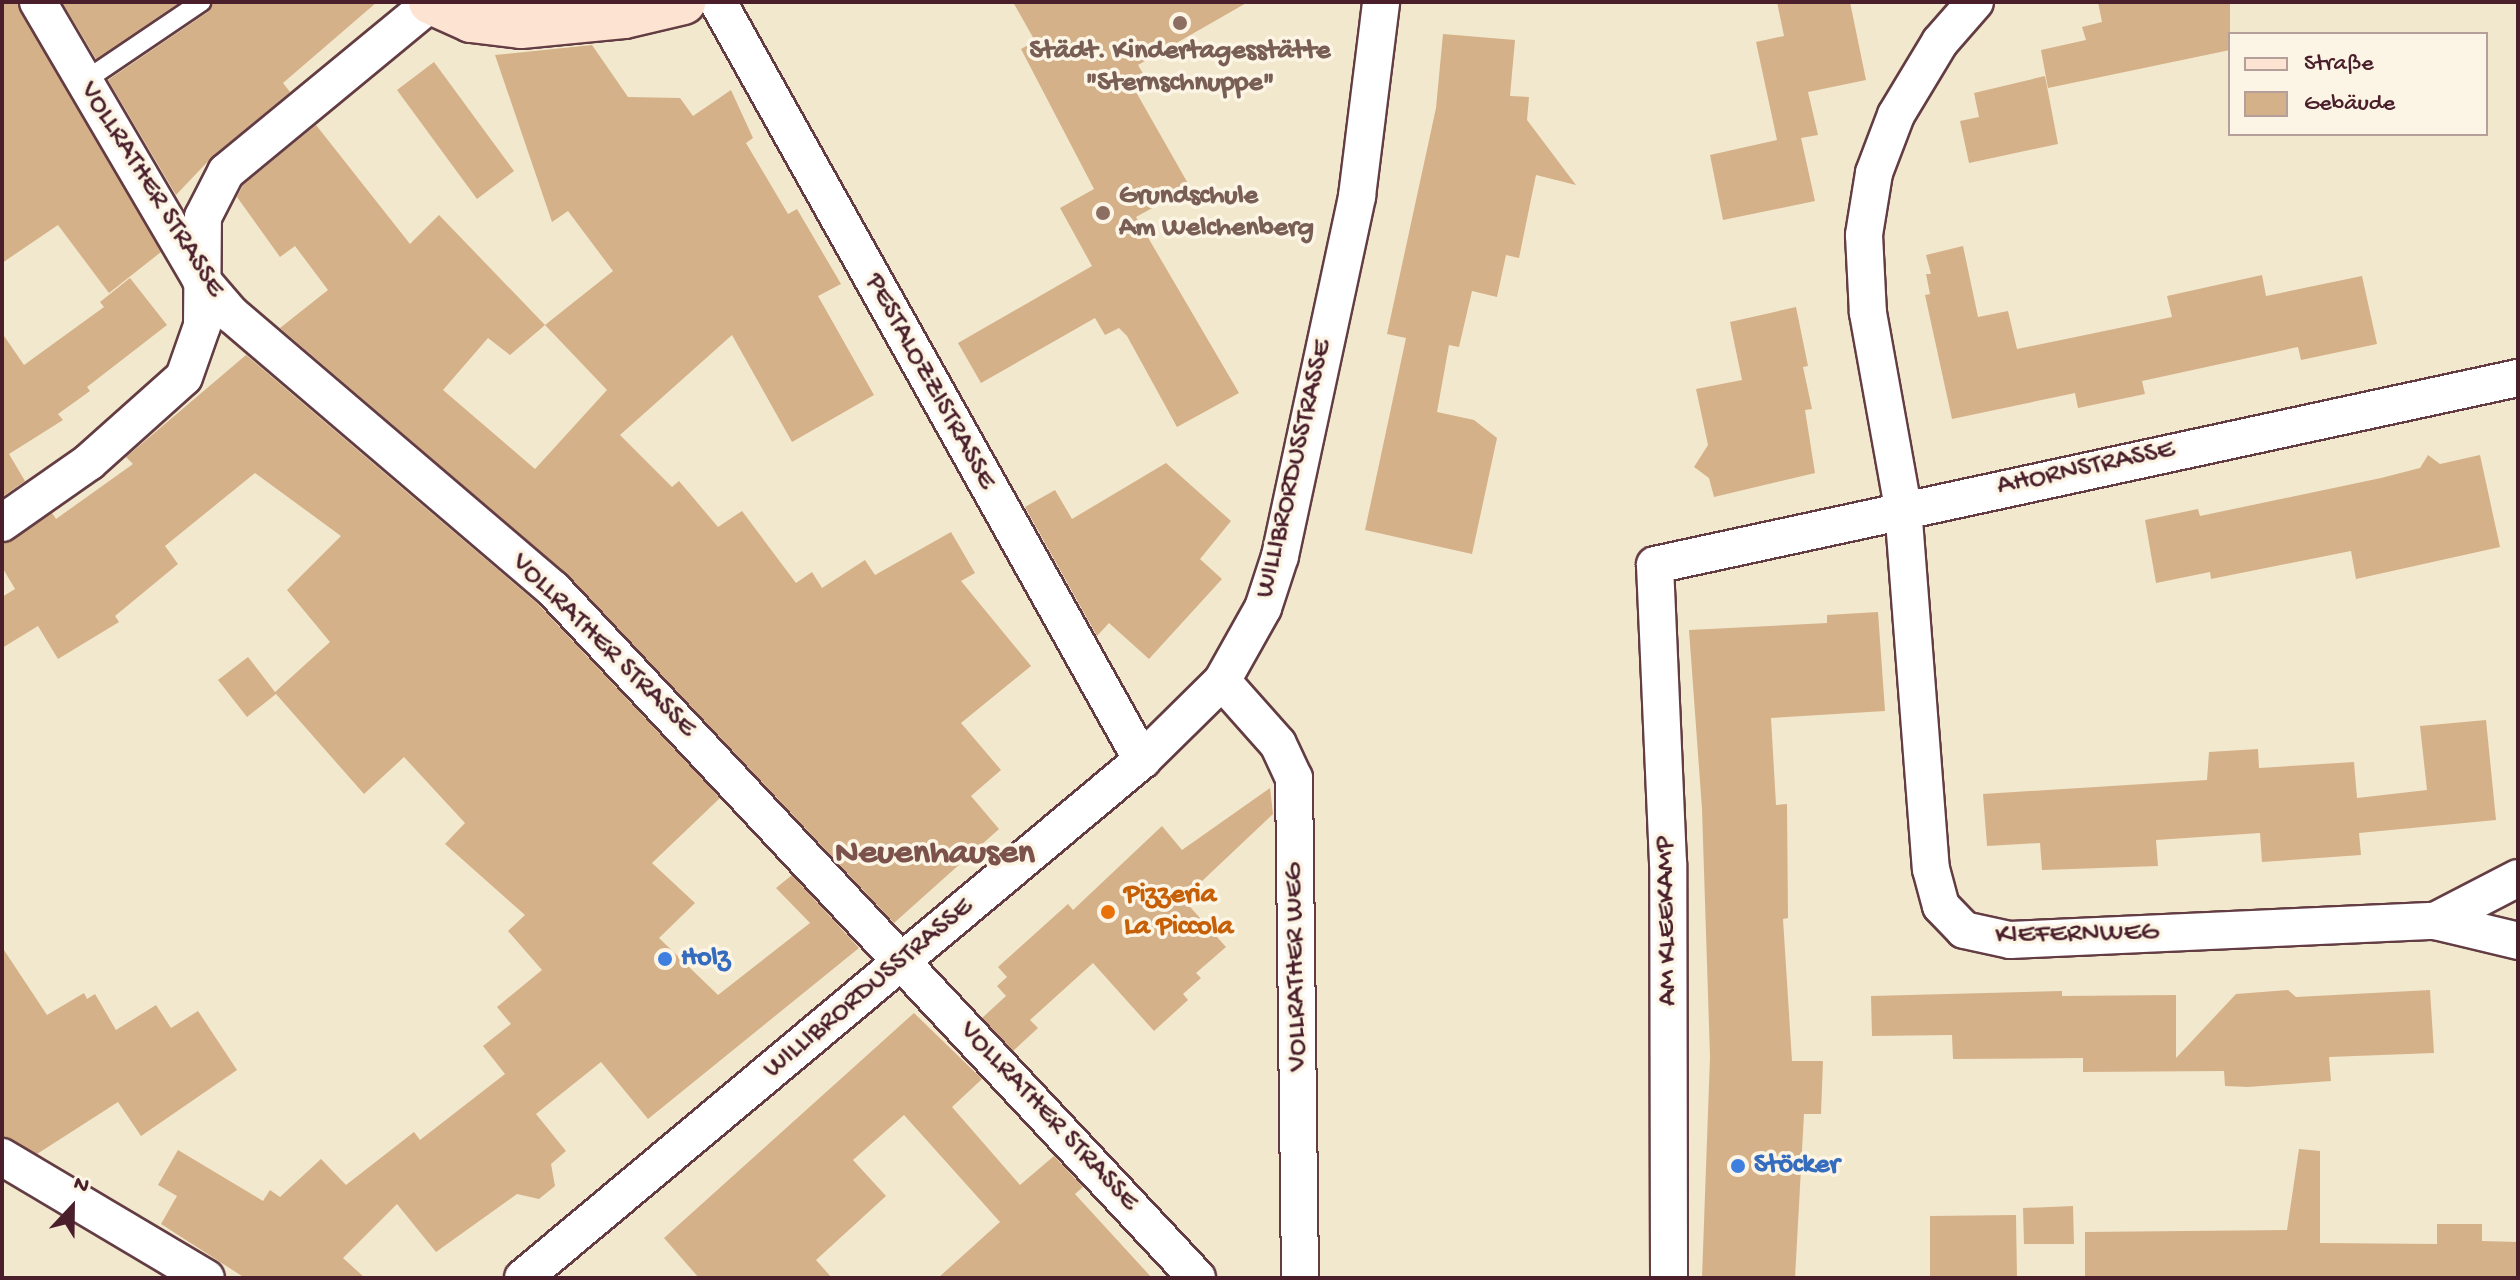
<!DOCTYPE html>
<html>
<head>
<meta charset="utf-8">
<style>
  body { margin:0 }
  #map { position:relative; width:2520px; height:1280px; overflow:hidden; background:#f2e8cd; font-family:"Gochi Hand",sans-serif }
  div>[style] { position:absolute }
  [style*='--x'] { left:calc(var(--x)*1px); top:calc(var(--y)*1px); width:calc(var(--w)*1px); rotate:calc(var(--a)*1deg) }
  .building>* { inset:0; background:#d5b189 }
  .roads { filter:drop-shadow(2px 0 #633d43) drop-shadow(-2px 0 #633d43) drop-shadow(0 2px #633d43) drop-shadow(0 -2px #633d43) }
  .lane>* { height:18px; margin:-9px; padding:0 9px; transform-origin:9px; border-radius:9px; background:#fff }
  .street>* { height:36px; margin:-18px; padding:0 18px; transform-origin:18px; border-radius:18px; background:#fff }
  .secondary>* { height:44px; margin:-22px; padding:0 22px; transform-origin:22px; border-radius:22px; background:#fde3d1 }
  .dots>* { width:22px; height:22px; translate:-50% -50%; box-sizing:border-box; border:4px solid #fcf5e5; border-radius:50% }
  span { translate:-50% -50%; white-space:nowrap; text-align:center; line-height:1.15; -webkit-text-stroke:7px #fcf5e5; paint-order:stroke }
  .education-label { font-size:28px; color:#785e54; font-weight:700 }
  .left { translate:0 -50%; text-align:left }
  .street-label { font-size:28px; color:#4a1f2b }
  .food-label { font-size:28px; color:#c56008; font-weight:700 }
  .shop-label { font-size:28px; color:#366cbe; font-weight:700 }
  .district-label { font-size:36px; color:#7b524c; font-weight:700 }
  .frame { position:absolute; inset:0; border:4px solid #4a1f2b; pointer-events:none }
  .legend { position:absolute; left:2228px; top:32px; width:260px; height:104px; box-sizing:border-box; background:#fcf5e5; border:2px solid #b59f9b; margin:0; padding:10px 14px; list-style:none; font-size:24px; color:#4a1f2b }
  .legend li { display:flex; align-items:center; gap:16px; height:40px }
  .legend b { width:40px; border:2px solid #b59f9b }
  .north { position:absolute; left:32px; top:1168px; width:80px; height:80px; -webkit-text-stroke:6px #fcf5e5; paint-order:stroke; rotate:22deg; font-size:22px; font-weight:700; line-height:32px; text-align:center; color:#4a1f2b }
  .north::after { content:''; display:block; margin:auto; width:28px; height:36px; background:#4a1f2b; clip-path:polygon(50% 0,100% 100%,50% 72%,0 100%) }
</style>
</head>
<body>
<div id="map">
  <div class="building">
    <div style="clip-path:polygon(2px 2px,17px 2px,161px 252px,109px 293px,58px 225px,2px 263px)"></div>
    <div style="clip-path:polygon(62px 2px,180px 2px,96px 59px)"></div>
    <div style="clip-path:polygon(213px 2px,377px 2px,283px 83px,290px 92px,213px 156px,176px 195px,108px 80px,208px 12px)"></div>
    <div style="clip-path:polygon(1013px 2px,1248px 2px,1138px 65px,1149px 84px,1136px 92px,1190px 187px,1136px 217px,1239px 393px,1177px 427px,1127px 336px,1119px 328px,1105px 335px,1095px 318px,981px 383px,958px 343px,1092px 266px,1060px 208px,1094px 189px,1021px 49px,1035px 41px)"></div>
    <div style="clip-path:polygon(1777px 2px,1850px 2px,1866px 80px,1808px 92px,1818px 135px,1801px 138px,1815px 201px,1723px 220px,1710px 155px,1777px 140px,1756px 42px,1784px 36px)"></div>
    <div style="clip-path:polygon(2098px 2px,2230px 2px,2230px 50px,2048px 88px,2041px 50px,2086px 40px,2082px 27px,2102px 22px)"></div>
    <div style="clip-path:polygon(1443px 34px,1515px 40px,1510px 96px,1529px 97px,1527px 120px,1576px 185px,1536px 175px,1519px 258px,1506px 255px,1497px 297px,1472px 291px,1459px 347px,1449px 345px,1437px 412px,1474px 420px,1497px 438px,1472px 554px,1365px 530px,1406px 338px,1387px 334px,1436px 108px)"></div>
    <div style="clip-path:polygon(evenodd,592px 45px,628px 97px,680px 98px,693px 116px,731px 90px,753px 138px,746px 143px,788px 214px,797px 209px,841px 284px,818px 296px,874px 395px,792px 442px,732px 335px,620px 435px,672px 487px,679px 481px,718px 527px,742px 511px,796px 583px,812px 572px,822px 588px,865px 560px,875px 575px,951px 532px,975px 573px,961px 581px,1031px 666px,961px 723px,1001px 770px,971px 796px,999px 829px,894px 923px,568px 575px,280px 328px,328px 290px,295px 246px,280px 257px,237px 197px,243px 185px,316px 125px,410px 244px,439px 215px,545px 325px,613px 271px,568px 211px,552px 222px,495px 55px,592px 45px,545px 325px,607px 390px,535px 469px,443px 390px,488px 338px,510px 355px,545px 325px)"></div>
    <div style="clip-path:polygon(434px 62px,514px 171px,477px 199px,397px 90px)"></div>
    <div style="clip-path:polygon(2045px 76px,2058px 144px,1969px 163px,1960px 121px,1979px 117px,1974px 93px)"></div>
    <div style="clip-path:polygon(1963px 246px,1978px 317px,2008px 311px,2017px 349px,2172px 317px,2167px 296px,2262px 275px,2266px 296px,2362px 276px,2377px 344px,2301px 360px,2298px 347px,2142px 381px,2145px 394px,2078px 408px,2075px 393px,1952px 419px,1925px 295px,1930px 294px,1926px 274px,1931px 274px,1926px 255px)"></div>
    <div style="clip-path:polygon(130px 278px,167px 325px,87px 387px,90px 391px,58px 414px,63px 420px,9px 454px,25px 481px,2px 497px,2px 333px,24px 365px,104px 307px,100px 302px)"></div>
    <div style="clip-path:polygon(1796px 307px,1808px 366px,1803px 367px,1812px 409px,1805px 410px,1815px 473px,1714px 497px,1709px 478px,1694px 467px,1708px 445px,1696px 389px,1742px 380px,1730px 322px)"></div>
    <div style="clip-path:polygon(246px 355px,538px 604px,720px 798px,652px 863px,695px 903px,659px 938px,718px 995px,810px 923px,776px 888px,792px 875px,859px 948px,648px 1119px,601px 1062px,536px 1114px,566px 1151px,551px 1164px,555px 1186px,539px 1199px,517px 1194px,436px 1252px,397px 1204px,343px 1258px,365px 1278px,245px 1278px,161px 1224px,177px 1196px,158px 1185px,178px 1150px,263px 1201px,270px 1190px,280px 1197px,321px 1159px,346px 1185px,414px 1132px,420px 1140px,505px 1074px,483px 1046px,511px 1024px,497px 1007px,542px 970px,508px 931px,525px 915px,445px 844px,465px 823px,404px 757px,364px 794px,276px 694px,247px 717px,218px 680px,248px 657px,275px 692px,330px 642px,287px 590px,341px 536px,255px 473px,165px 546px,178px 564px,115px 616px,119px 622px,58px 659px,38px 626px,2px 648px,2px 597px,15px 589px,2px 567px,2px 544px,52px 513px,56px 519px,133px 464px,126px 457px)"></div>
    <div style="clip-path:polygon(2428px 455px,2440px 464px,2480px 455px,2500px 547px,2356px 579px,2351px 551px,2211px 579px,2210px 572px,2156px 583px,2145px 520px,2198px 509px,2200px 516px,2381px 478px,2420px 468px)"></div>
    <div style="clip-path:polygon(1166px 463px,1231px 521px,1200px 559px,1222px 579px,1149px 659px,1109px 623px,1097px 636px,1025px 507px,1055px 490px,1072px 519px)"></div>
    <div style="clip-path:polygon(1878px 612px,1885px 711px,1771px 718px,1776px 805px,1787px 804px,1788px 918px,1783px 919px,1792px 1061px,1823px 1061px,1821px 1114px,1804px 1114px,1795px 1278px,1702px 1278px,1710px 1057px,1702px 809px,1689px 630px,1827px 623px,1827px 615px)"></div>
    <div style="clip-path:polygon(2486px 720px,2496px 820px,2359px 833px,2361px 855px,2262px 862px,2260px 833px,2156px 840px,2158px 866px,2042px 870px,2040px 843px,1987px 846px,1983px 794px,2207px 780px,2209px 752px,2258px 749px,2259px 768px,2354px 762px,2357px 798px,2427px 790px,2420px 726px)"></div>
    <div style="clip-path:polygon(1270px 788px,1273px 814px,1183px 899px,1226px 947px,1196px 973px,1201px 978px,1183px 994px,1188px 1000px,1154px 1031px,1093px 963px,1030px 1020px,1038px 1028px,1013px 1051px,982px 1018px,1006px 996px,997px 986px,1007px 977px,998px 967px,1068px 904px,1073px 910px,1162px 826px,1182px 850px)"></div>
    <div style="clip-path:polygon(2px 947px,47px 1015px,84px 993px,87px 999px,95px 994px,116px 1030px,156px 1005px,171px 1028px,198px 1011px,237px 1070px,141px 1136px,118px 1102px,37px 1154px,2px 1136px)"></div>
    <div style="clip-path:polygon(2288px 990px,2296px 997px,2430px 990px,2434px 1053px,2329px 1057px,2331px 1081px,2248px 1087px,2225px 1086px,2224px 1071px,2083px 1072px,2083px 1058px,1953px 1059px,1952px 1035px,1872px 1036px,1871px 996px,2062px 991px,2062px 996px,2176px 995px,2176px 1058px,2236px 994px)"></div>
    <div style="clip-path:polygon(914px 1013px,982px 1079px,952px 1107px,1020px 1185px,1054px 1156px,1083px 1187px,1075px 1194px,1152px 1278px,938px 1278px,1000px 1222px,904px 1115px,853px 1160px,886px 1196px,816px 1260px,832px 1278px,699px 1278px,664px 1238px)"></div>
    <div style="clip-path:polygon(2299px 1149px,2320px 1151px,2320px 1243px,2437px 1244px,2437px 1224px,2482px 1224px,2482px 1241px,2518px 1242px,2518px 1278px,2085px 1278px,2085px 1232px,2287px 1230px)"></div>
    <div style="clip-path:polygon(2073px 1206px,2074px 1244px,2024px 1244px,2023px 1208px)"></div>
    <div style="clip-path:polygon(2016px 1215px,2017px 1278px,1930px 1278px,1930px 1216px)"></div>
  </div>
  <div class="roads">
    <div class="lane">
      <div style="--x:83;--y:82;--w:143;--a:-34.1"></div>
    </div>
    <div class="street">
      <div style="--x:38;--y:2;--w:320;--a:59.6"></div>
      <div style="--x:200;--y:278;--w:48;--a:49.3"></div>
      <div style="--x:231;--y:314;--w:423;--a:40.5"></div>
      <div style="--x:553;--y:589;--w:943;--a:46.93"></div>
      <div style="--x:718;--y:2;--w:869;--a:60.78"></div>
      <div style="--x:1975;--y:2;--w:53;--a:131.2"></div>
      <div style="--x:1940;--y:42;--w:85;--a:121.1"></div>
      <div style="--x:1896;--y:115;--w:62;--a:110.8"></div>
      <div style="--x:1874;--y:173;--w:63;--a:99.2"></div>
      <div style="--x:1864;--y:235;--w:78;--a:87.1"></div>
      <div style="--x:1868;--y:313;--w:197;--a:79.8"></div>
      <div style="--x:1903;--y:507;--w:363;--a:85.6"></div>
      <div style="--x:1931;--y:869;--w:38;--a:75"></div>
      <div style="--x:1941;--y:906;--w:33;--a:46"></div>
      <div style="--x:1964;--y:930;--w:47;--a:12.3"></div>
      <div style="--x:2010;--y:940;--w:425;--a:-2.6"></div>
      <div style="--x:2435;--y:921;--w:85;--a:13.5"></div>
      <div style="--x:2;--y:523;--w:106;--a:-35"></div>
      <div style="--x:89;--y:462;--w:127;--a:-41.8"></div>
      <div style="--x:184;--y:377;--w:54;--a:-70.6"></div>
      <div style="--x:202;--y:326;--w:109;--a:-89.5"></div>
      <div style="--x:203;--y:217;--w:51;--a:-62.9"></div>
      <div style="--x:226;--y:172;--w:267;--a:-39.5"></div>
      <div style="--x:1222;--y:681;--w:84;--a:48.4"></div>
      <div style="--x:1278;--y:744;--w:38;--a:65"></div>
      <div style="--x:1294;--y:778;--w:500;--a:89.31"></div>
      <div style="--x:2435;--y:921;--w:93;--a:-27.4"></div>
      <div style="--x:2;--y:1157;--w:237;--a:30.7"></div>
      <div style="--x:523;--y:1278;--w:807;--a:-39.92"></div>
      <div style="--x:1142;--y:760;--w:112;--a:-44.6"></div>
      <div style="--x:1222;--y:681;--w:84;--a:-60.7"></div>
      <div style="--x:1263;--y:608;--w:55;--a:-71.9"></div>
      <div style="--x:1280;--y:556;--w:368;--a:-77.9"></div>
      <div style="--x:1357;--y:196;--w:195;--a:-82.9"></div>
      <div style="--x:1669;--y:1278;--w:415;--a:-90.1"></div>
      <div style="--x:1668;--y:863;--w:298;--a:-92.5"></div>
      <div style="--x:1655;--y:565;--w:883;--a:-12.23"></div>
    </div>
    <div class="secondary">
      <div style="--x:431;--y:2;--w:44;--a:24.2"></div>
      <div style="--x:471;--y:20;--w:50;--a:6.8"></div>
      <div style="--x:521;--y:26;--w:103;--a:-5.5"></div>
      <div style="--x:624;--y:16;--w:61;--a:-13.3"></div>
    </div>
  </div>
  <div class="dots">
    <div style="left:1180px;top:23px;background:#8d6e63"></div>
    <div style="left:1103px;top:213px;background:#8d6e63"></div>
    <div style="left:1108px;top:912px;background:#e8710a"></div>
    <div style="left:665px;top:959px;background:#3f7fe0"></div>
    <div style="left:1738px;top:1166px;background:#3f7fe0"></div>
  </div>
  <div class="education-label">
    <span style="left:1180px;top:68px">Städt. Kindertagesstätte<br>"Sternschnuppe"</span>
    <span class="left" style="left:1119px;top:213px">Grundschule<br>Am Welchenberg</span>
  </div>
  <div class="street-label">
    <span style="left:151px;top:190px;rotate:58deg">VOLLRATHER STRASSE</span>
    <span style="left:929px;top:382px;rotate:61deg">PESTALOZZISTRASSE</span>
    <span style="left:1295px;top:469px;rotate:-77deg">WILLIBRORDUSSTRASSE</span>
    <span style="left:2086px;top:469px;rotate:-12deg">AHORNSTRASSE</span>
    <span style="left:603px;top:646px;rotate:45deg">VOLLRATHER STRASSE</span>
    <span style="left:1668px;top:921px;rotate:-91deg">AM KLEEKAMP</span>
    <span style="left:2077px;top:935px;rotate:-1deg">KIEFERNWEG</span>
    <span style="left:1297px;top:967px;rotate:-91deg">VOLLRATHER WEG</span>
    <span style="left:869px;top:989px;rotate:-40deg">WILLIBRORDUSSTRASSE</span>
    <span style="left:1048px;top:1117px;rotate:47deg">VOLLRATHER STRASSE</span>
  </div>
  <div class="food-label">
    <span class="left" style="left:1124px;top:912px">Pizzeria<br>La Piccola</span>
  </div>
  <div class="shop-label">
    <span class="left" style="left:681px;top:959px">Holz</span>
    <span class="left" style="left:1754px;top:1166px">Stöcker</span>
  </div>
  <div class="district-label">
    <span style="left:935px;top:855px">Neuenhausen</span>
  </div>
  <div class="frame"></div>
  <ul class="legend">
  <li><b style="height:10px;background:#fde3d1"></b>Straße</li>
  <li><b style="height:22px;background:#d5b189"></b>Gebäude</li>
  </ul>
  <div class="north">N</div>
</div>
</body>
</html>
